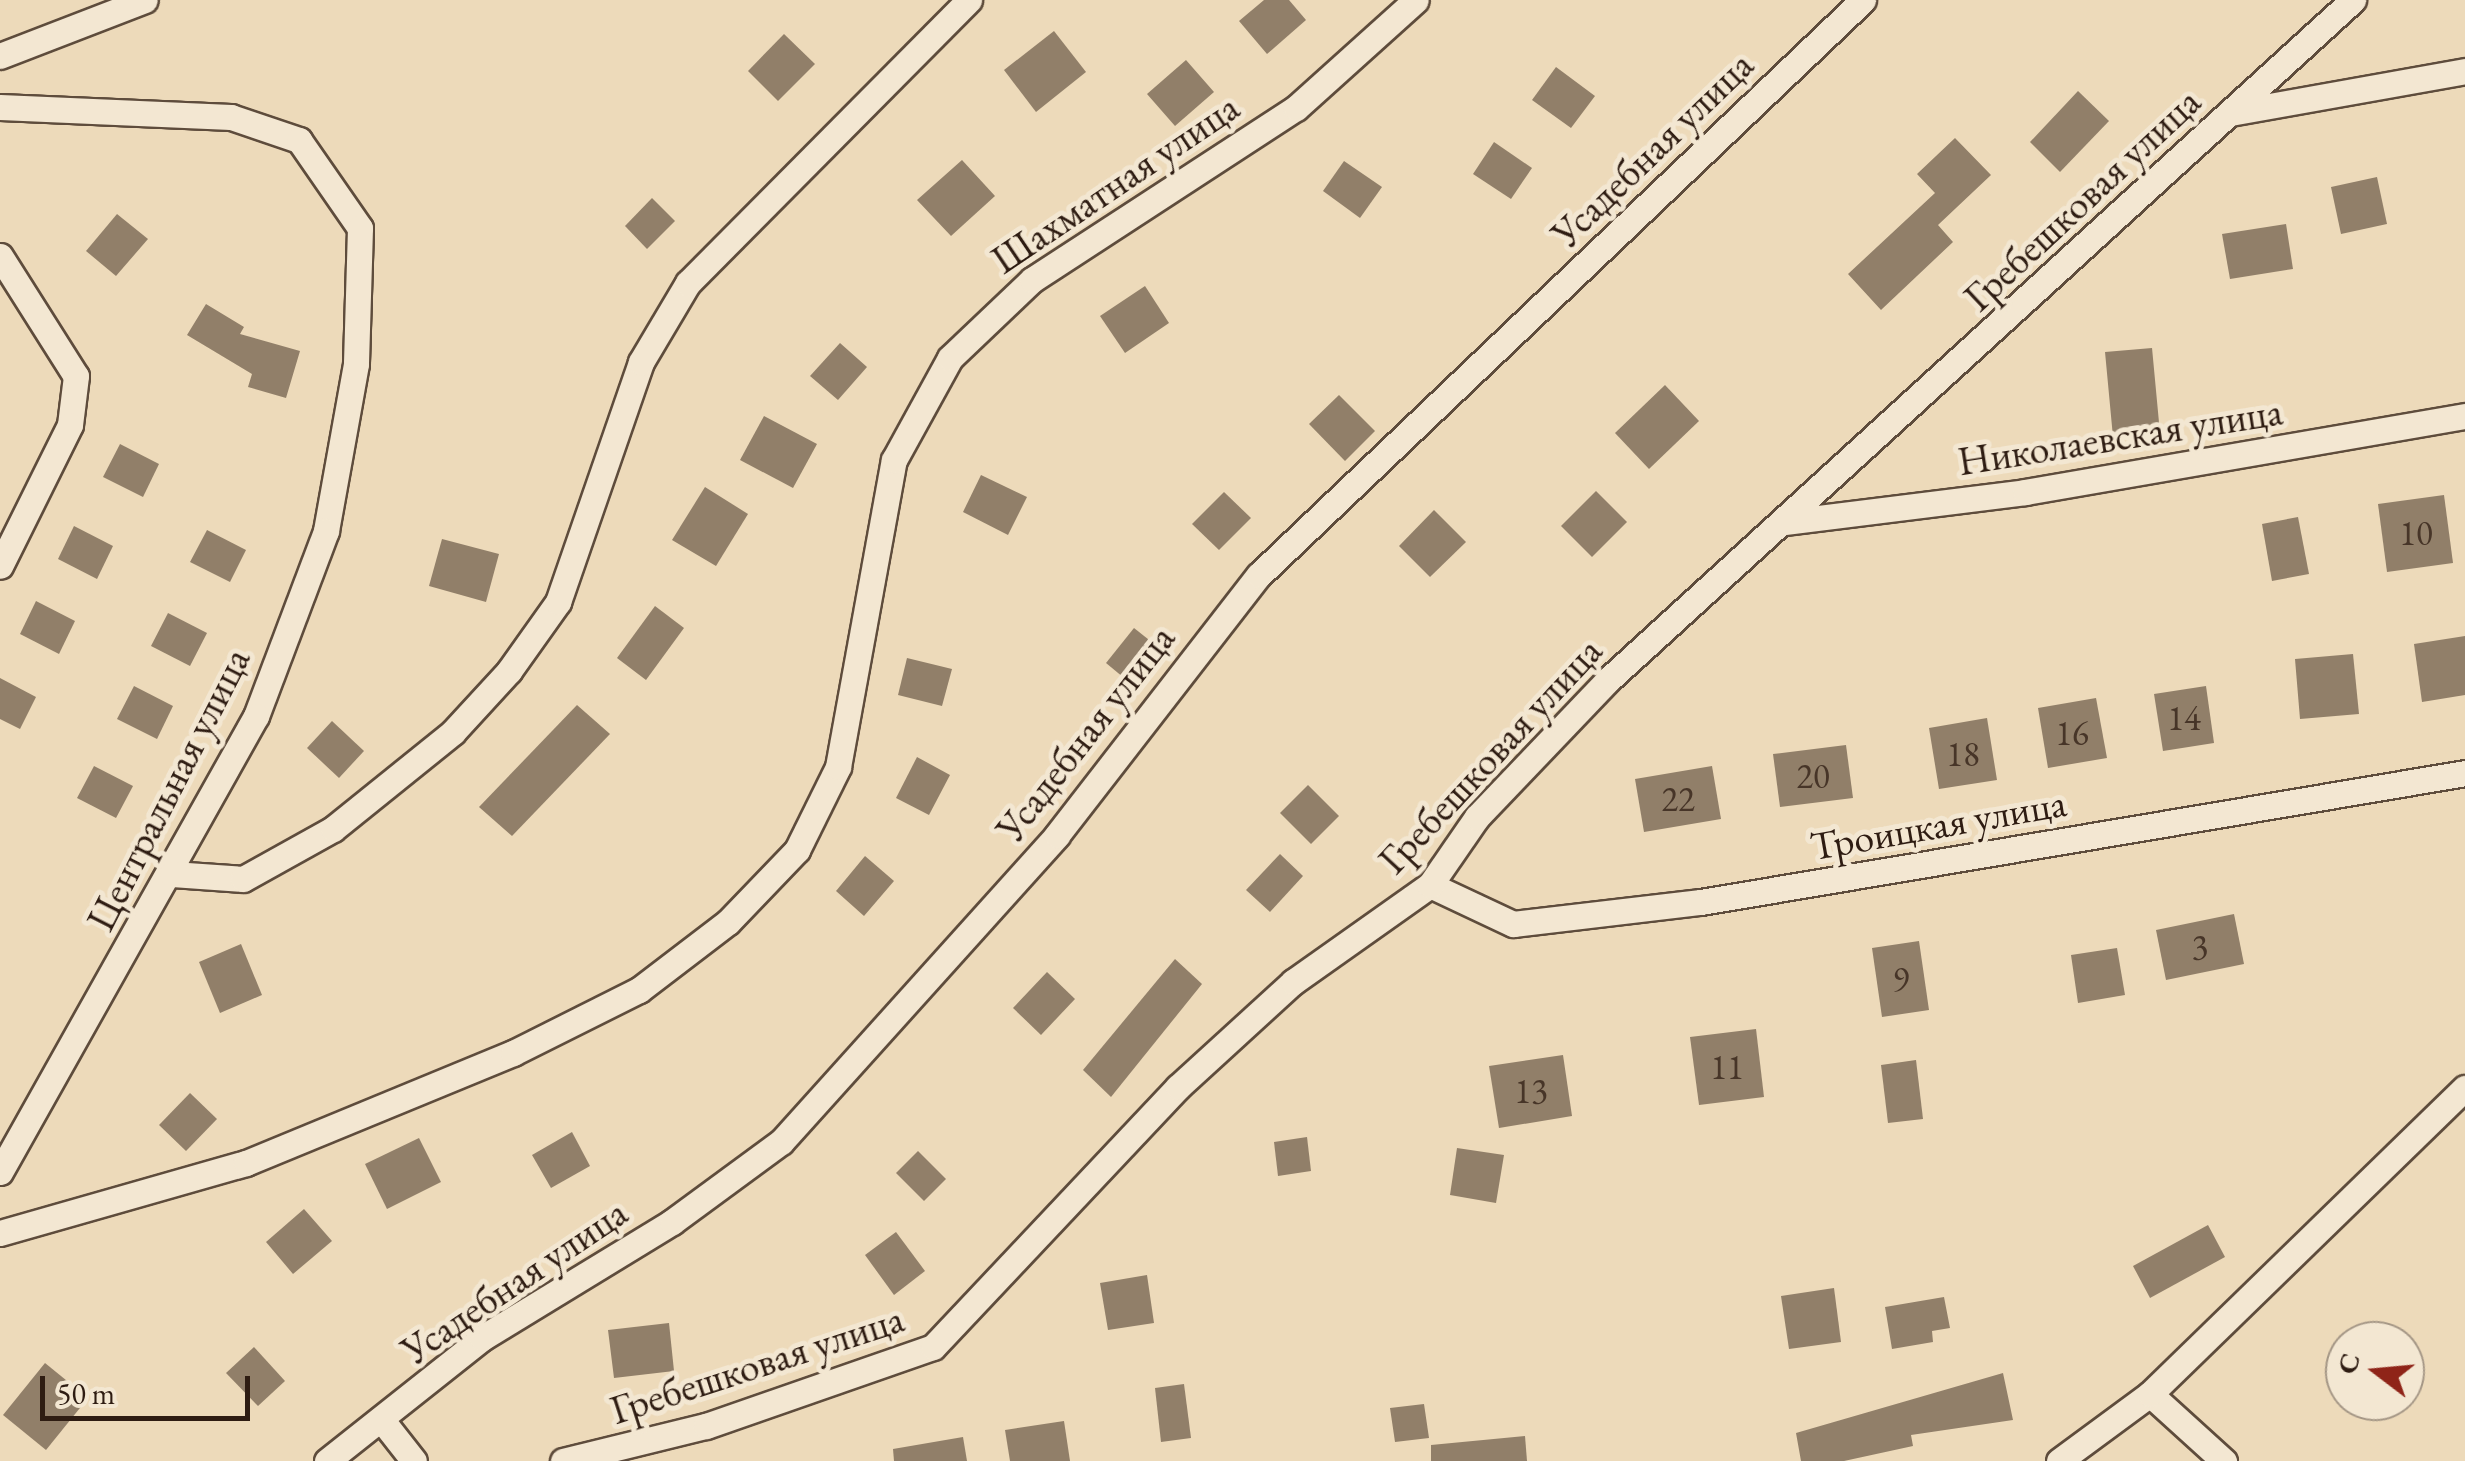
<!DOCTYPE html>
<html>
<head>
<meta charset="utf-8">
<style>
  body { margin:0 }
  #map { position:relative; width:2465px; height:1461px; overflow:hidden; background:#eddaba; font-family:"EB Garamond",serif }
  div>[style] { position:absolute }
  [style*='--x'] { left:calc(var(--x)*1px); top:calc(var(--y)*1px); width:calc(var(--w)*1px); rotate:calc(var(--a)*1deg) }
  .building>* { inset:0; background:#917f69 }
  .roads { filter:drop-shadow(2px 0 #5e4c3c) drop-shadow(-2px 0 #5e4c3c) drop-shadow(0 2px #5e4c3c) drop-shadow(0 -2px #5e4c3c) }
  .minor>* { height:25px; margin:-12.5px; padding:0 12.5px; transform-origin:12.5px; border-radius:12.5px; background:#f3e7d2 }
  span { translate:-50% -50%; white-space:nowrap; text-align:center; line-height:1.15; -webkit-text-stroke:10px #f3e7d2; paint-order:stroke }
  .number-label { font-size:35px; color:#473528 }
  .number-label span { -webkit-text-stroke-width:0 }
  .street-label { font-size:40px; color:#2e1c12 }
  .north { position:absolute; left:2325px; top:1321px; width:100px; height:100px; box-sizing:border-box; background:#f3e7d2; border:2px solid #a49685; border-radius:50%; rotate:286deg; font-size:28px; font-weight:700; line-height:40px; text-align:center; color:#2e1c12 }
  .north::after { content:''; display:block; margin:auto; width:35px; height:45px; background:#8f2418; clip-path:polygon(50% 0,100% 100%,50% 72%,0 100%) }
  .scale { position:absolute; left:40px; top:1376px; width:210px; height:45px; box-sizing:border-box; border:5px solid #2e1c12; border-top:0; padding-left:12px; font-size:30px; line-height:35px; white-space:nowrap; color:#2e1c12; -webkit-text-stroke:8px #f3e7d2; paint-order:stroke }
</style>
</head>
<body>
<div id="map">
  <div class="building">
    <div style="clip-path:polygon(1264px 0,1289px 0,1306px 20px,1267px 54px,1239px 21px)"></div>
    <div style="clip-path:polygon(1054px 31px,1086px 72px,1036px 112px,1004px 70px)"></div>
    <div style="clip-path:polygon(784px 34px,815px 64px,778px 101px,748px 71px)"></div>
    <div style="clip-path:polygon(1186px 60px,1214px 92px,1175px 126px,1147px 94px)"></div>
    <div style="clip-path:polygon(1556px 67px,1595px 96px,1571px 128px,1532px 100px)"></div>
    <div style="clip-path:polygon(2078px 91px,2109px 121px,2060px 172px,2030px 142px)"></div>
    <div style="clip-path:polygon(1955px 138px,1991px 175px,1938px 225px,1953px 242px,1881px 310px,1848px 274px,1935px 193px,1917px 174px)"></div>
    <div style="clip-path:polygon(1494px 142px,1532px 168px,1511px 199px,1473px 174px)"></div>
    <div style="clip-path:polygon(962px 160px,995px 196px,951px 236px,917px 200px)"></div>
    <div style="clip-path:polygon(1344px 161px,1382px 187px,1360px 218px,1323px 191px)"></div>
    <div style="clip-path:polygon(2377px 177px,2387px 224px,2341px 234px,2331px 187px)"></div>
    <div style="clip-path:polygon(652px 198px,675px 221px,647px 249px,625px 226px)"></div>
    <div style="clip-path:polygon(117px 214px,148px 239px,116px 276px,86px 251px)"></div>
    <div style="clip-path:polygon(2286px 224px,2293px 269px,2230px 279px,2222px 234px)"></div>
    <div style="clip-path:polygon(1145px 286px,1169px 323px,1125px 353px,1100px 316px)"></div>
    <div style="clip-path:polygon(206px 304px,244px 327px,240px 334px,300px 351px,286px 398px,248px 387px,252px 374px,187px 335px)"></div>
    <div style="clip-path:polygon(840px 343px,867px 367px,838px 400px,810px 376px)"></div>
    <div style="clip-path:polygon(2152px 348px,2160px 433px,2113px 437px,2105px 352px)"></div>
    <div style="clip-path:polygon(1665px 385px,1699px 421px,1649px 469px,1615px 433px)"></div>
    <div style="clip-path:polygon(1339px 395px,1375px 431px,1345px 461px,1309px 424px)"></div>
    <div style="clip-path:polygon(764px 416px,817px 444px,793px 488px,740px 460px)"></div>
    <div style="clip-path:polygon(120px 444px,159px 464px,143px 497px,103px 477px)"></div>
    <div style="clip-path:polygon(981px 475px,1027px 497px,1008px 535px,963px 512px)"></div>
    <div style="clip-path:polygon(705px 487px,748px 514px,716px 566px,672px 540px)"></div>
    <div style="clip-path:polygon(1596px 491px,1627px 522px,1592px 557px,1561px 526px)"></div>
    <div style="clip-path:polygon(1224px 492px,1251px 518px,1219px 550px,1192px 524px)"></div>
    <div style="clip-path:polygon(2444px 495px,2453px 563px,2387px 572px,2378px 504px)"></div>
    <div style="clip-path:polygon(1434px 510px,1466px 542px,1430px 577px,1399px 546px)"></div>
    <div style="clip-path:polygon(2298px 517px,2309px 574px,2272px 581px,2262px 524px)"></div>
    <div style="clip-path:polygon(74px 526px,113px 546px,97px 579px,58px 559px)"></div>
    <div style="clip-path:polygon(207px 530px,246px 550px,230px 582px,190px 562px)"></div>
    <div style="clip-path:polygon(442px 539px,499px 554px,486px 602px,429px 586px)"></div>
    <div style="clip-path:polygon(36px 601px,75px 621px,59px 654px,20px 634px)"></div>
    <div style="clip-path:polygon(655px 606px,684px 628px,646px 680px,617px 658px)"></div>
    <div style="clip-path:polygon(168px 613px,207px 633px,190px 666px,151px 646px)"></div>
    <div style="clip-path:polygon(1134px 628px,1163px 651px,1135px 687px,1106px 663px)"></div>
    <div style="clip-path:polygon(2465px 636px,2465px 695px,2422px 702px,2414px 644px)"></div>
    <div style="clip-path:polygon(2353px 654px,2359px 714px,2300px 719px,2295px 659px)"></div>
    <div style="clip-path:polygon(907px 658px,952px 669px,942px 706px,898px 695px)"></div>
    <div style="clip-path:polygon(0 678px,36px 697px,20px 729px,0 719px)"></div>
    <div style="clip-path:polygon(134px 686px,173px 706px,157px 739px,117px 719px)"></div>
    <div style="clip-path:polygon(2206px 686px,2214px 743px,2163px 751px,2154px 694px)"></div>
    <div style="clip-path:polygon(2096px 698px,2107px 758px,2048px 768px,2038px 708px)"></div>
    <div style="clip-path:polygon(577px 705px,610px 734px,512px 836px,479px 807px)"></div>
    <div style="clip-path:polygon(1987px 718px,1997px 780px,1939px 789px,1929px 728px)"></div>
    <div style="clip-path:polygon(332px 721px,364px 751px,339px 778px,307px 748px)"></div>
    <div style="clip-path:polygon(1846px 745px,1853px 798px,1780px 807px,1773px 754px)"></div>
    <div style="clip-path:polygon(917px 757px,950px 775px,929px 815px,896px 798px)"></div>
    <div style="clip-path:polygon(94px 766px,133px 786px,116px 818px,77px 798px)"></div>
    <div style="clip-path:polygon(1712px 766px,1721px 819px,1644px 832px,1635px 779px)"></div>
    <div style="clip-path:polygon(1308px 785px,1339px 816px,1311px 844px,1280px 813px)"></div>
    <div style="clip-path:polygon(1280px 854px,1303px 876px,1270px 912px,1246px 890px)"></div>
    <div style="clip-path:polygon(865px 856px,894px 881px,864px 916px,836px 891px)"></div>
    <div style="clip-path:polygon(2234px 914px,2244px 964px,2166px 980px,2156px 930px)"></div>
    <div style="clip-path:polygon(1919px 941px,1929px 1010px,1882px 1017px,1872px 948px)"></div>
    <div style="clip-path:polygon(241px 944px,262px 995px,220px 1013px,199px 962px)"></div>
    <div style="clip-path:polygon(2117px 948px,2125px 995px,2078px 1003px,2071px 955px)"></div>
    <div style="clip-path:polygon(1175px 959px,1202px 984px,1111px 1097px,1083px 1070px)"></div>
    <div style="clip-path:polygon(1047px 972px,1075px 999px,1041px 1035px,1013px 1008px)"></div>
    <div style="clip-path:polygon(1756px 1029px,1764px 1097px,1699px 1105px,1690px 1037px)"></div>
    <div style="clip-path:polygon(1563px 1055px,1572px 1116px,1499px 1128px,1489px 1066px)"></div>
    <div style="clip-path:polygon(1916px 1060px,1923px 1119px,1888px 1123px,1881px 1065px)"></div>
    <div style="clip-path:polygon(190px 1093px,217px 1119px,186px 1151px,159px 1125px)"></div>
    <div style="clip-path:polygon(572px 1132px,590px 1166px,551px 1188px,532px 1155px)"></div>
    <div style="clip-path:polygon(1307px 1137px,1311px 1171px,1278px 1176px,1274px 1142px)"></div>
    <div style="clip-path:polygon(419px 1138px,441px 1182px,387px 1209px,365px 1164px)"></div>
    <div style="clip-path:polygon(1457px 1148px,1504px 1155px,1496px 1203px,1450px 1195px)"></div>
    <div style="clip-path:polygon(918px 1151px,946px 1179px,924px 1201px,896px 1173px)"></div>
    <div style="clip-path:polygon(304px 1209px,332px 1241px,293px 1274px,266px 1242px)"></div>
    <div style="clip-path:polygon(2208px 1225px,2225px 1257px,2150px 1298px,2133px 1266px)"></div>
    <div style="clip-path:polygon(896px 1232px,925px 1271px,894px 1295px,865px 1255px)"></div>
    <div style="clip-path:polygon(1147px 1275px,1154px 1323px,1108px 1330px,1100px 1283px)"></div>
    <div style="clip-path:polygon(1834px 1288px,1841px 1342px,1789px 1349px,1781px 1296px)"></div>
    <div style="clip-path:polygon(1944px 1297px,1950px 1328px,1932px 1331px,1933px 1342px,1892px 1349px,1885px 1307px)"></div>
    <div style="clip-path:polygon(669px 1323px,674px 1371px,614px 1378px,608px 1330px)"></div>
    <div style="clip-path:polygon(254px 1347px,285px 1381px,258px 1406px,226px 1373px)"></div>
    <div style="clip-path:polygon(45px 1363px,88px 1398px,46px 1450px,3px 1415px)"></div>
    <div style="clip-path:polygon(2003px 1373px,2013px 1420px,1911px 1435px,1913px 1446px,1844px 1461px,1801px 1461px,1796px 1433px)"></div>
    <div style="clip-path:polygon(1184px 1384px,1191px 1438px,1161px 1442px,1155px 1388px)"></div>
    <div style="clip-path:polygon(1424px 1404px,1429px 1438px,1395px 1442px,1390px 1408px)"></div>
    <div style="clip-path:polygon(1064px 1421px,1070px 1461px,1010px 1461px,1005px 1430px)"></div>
    <div style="clip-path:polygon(1525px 1436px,1527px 1461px,1431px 1461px,1431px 1445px)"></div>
    <div style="clip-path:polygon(963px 1437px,967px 1461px,894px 1461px,893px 1449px)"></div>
  </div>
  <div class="roads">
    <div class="minor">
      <div style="--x:0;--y:56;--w:155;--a:-21.1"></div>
      <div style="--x:0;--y:107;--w:231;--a:2.5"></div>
      <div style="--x:231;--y:117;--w:72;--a:18.7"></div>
      <div style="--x:299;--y:140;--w:107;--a:55.3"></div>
      <div style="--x:360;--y:228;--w:136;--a:91.7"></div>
      <div style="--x:356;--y:364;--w:170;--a:100.2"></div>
      <div style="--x:326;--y:531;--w:198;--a:110.7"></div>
      <div style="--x:256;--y:716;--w:523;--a:119.31"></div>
      <div style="--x:2230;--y:113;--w:239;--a:-10.1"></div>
      <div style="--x:0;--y:256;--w:142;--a:57.7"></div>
      <div style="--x:76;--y:376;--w:49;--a:97"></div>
      <div style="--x:70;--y:425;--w:157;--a:116.4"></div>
      <div style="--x:1785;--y:522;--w:242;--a:-7.1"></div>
      <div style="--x:2025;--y:492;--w:447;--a:-9.8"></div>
      <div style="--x:172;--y:874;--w:71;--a:4"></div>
      <div style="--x:243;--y:879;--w:103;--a:-29.1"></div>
      <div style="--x:333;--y:829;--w:154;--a:-38.9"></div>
      <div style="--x:453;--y:732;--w:83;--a:-47.4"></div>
      <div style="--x:509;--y:671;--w:85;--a:-54.6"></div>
      <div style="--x:558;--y:602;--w:254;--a:-70.9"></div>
      <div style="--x:641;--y:362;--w:92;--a:-59.3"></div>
      <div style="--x:688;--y:283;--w:399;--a:-45.2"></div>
      <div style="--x:1430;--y:885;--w:92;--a:25.2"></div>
      <div style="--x:1513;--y:924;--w:189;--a:-6.7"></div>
      <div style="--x:1701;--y:902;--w:775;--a:-9.58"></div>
      <div style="--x:0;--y:1233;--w:256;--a:-15.9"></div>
      <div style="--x:246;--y:1163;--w:289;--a:-22.4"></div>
      <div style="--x:513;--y:1053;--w:141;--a:-26.6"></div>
      <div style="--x:639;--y:990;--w:112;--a:-37.4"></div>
      <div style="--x:728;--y:922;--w:100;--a:-46.2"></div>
      <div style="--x:797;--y:850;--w:93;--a:-63.7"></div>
      <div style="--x:838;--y:767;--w:312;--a:-79.7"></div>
      <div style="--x:894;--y:460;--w:116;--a:-61.2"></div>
      <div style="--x:950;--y:358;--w:113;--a:-43.6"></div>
      <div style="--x:1032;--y:280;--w:315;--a:-33.1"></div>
      <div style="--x:1296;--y:108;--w:161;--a:-42"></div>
      <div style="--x:2150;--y:1394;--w:100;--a:42.2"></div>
      <div style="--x:381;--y:1419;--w:53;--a:51.8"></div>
      <div style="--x:327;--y:1461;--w:198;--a:-38.4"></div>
      <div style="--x:482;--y:1338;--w:223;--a:-31.4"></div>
      <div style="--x:672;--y:1222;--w:135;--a:-36.3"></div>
      <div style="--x:781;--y:1142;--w:413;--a:-48"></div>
      <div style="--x:1057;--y:835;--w:329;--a:-52.2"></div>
      <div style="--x:1259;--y:575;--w:834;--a:-43.59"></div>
      <div style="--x:563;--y:1461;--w:147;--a:-13.8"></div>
      <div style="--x:706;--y:1426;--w:240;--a:-19.2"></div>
      <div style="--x:933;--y:1347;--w:357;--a:-46.7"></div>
      <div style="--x:1178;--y:1087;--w:156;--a:-42.4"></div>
      <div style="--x:1293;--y:982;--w:168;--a:-35.3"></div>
      <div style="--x:1430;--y:885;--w:83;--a:-55.3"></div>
      <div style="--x:1477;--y:817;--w:190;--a:-46.3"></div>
      <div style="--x:1608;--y:680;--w:1009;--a:-42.39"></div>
      <div style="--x:2059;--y:1461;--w:113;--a:-36.4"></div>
      <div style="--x:2150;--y:1394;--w:439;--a:-44.2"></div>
    </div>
  </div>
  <div class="number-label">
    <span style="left:2416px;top:533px">10</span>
    <span style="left:2184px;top:718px">14</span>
    <span style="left:2072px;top:733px">16</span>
    <span style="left:1963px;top:754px">18</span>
    <span style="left:1813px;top:776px">20</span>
    <span style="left:1678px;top:799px">22</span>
    <span style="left:2200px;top:947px">3</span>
    <span style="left:1901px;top:979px">9</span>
    <span style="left:1727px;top:1067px">11</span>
    <span style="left:1531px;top:1091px">13</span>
  </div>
  <div class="street-label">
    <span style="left:1652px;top:149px;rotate:-44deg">Усадебная улица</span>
    <span style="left:1115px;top:183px;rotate:-34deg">Шахматная улица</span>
    <span style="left:2082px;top:199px;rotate:-43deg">Гребешковая улица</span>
    <span style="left:2120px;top:436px;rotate:-9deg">Николаевская улица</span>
    <span style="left:1085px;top:733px;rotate:-52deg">Усадебная улица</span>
    <span style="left:1490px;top:755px;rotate:-47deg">Гребешковая улица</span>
    <span style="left:168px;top:789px;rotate:-63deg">Центральная улица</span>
    <span style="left:1938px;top:824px;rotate:-10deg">Троицкая улица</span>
    <span style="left:514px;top:1281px;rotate:-34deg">Усадебная улица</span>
    <span style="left:757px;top:1364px;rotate:-18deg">Гребешковая улица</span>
  </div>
  <div class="north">С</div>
  <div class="scale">50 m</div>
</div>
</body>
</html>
